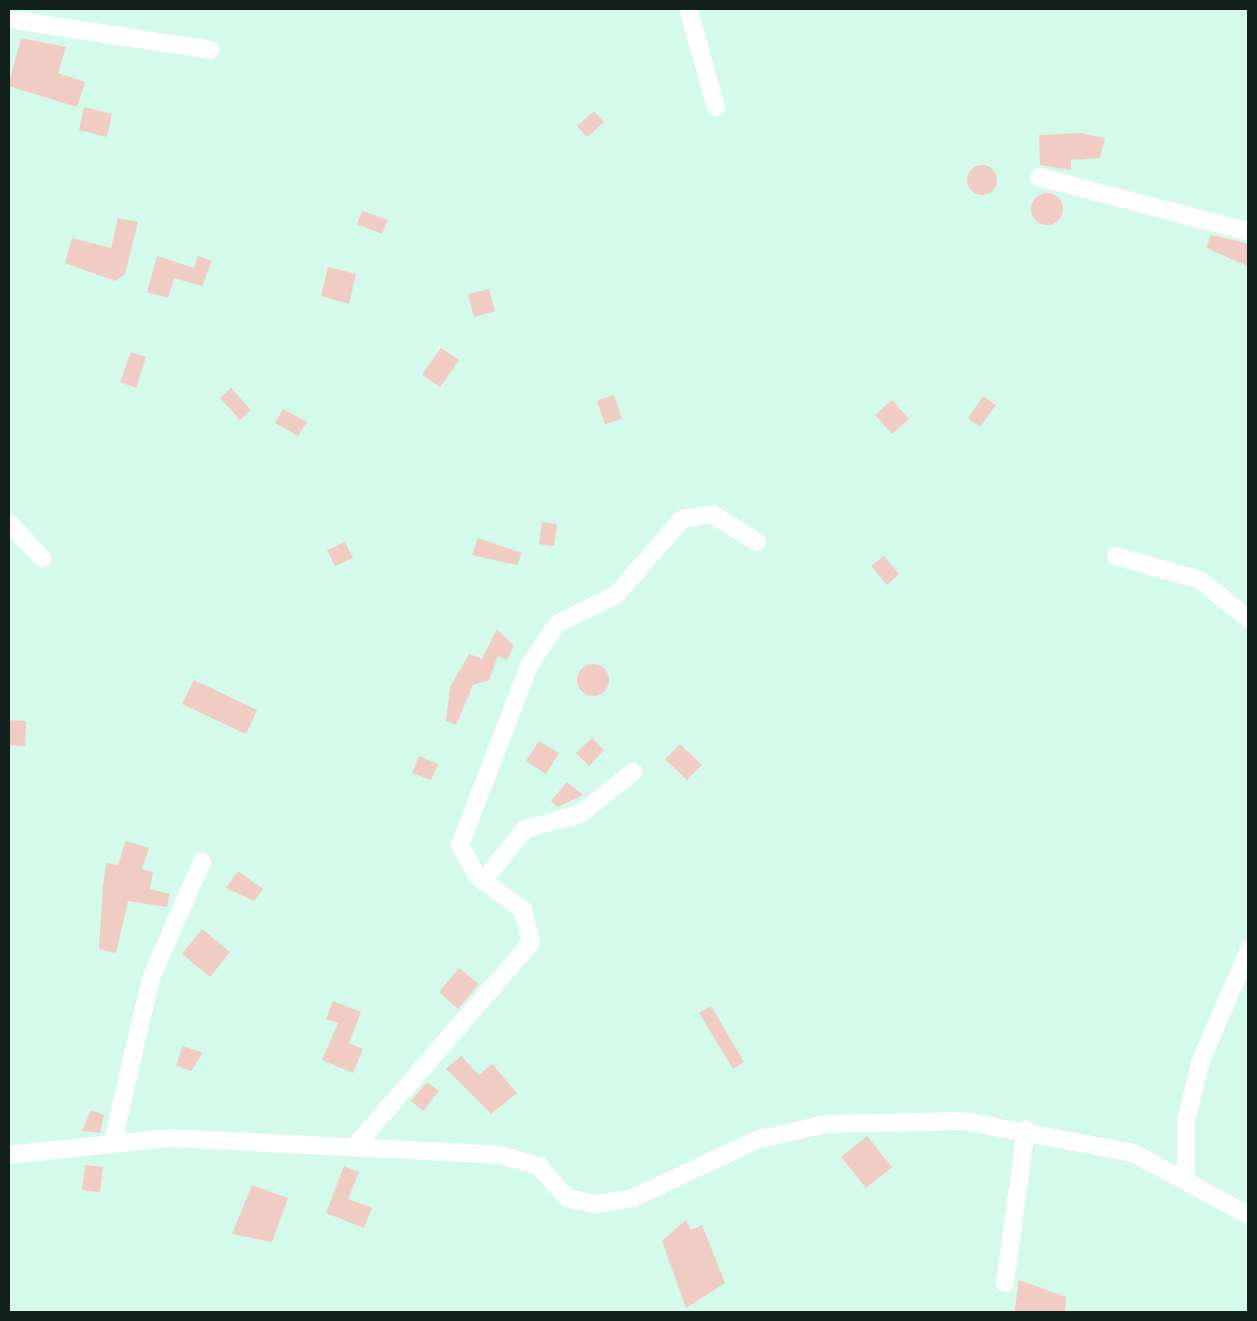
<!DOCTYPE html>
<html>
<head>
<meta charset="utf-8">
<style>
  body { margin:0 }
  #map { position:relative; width:1257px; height:1321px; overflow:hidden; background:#d4faeb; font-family:"Fira Sans",sans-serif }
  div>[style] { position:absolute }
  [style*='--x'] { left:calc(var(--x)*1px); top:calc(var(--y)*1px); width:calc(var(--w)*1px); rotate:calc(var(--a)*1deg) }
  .building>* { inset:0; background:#f1ccc3 }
  .round { border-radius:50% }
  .street>* { height:18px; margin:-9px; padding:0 9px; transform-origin:9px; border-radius:9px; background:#fff }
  span { translate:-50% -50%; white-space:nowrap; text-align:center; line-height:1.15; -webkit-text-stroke:8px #d4faeb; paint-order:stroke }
  .frame { position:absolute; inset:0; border:10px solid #12201b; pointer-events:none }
</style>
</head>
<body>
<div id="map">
  <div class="building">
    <div style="clip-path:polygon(21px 38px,66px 47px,58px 73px,85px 82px,77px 107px,8px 86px)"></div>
    <div style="clip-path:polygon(84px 107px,112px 114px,107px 137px,79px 130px)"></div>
    <div style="clip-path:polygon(594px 111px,604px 122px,587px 137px,577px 126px)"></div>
    <div style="clip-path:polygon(1081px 133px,1105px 138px,1100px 158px,1071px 160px,1071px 170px,1040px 165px,1039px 135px)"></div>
    <div class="round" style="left:967px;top:165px;width:30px;height:30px"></div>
    <div class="round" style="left:1031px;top:193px;width:32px;height:32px"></div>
    <div style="clip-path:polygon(362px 211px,388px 220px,382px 234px,357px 224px)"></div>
    <div style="clip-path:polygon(118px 218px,138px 222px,125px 274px,115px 281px,65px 263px,72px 238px,111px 248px)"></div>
    <div style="clip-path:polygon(1211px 235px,1250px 244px,1250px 267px,1206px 248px)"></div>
    <div style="clip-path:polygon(157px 256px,194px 268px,198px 256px,212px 261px,202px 286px,174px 278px,168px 298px,147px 292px)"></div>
    <div style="clip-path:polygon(328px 267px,356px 274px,349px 304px,321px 296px)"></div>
    <div style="clip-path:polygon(489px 289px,495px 311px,474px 317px,468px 294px)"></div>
    <div style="clip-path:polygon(441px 348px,459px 360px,440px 387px,422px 375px)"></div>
    <div style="clip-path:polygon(131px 352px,146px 357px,136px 388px,120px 382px)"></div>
    <div style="clip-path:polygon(231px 388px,251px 410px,240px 420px,220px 398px)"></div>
    <div style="clip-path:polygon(614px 395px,622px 419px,605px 424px,597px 401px)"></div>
    <div style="clip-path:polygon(983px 396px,996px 405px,980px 427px,968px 418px)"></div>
    <div style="clip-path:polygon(892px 400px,909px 419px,892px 434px,875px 415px)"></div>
    <div style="clip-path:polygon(283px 409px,307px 422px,298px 436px,275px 423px)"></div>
    <div style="clip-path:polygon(542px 522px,557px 524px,554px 546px,539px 544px)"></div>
    <div style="clip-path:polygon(478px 538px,522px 553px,517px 565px,472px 555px)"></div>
    <div style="clip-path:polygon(345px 542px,353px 558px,335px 566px,327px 550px)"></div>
    <div style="clip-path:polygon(884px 556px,899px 574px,887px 585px,871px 566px)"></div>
    <div style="clip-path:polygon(497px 629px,514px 646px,507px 660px,498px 656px,489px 680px,473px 685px,456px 725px,446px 721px,450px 687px,469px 654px,482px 659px)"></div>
    <div class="round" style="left:577px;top:664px;width:32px;height:32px"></div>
    <div style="clip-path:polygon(194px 680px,257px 710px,246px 734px,182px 704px)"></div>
    <div style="clip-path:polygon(8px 720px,26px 721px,25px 746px,8px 745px)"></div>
    <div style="clip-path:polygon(592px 738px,604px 750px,589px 766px,576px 753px)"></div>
    <div style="clip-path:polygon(539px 741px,559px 753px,546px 774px,526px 761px)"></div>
    <div style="clip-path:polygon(680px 744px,702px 765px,687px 780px,665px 759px)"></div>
    <div style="clip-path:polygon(419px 756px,438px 764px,431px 780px,412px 773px)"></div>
    <div style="clip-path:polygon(567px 782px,583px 795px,558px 807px,551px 801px)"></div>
    <div style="clip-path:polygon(126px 841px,149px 848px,142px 869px,153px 872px,150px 889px,170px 894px,167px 907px,128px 901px,116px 953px,99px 949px,103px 885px,106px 863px,118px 865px)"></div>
    <div style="clip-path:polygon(238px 871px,263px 889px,254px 901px,226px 888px)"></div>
    <div style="clip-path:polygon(202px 929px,230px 952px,210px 977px,182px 954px)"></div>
    <div style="clip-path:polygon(459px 968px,479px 984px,458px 1009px,439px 992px)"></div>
    <div style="clip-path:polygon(333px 1001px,361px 1012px,349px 1043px,363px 1049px,353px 1073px,322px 1060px,338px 1023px,326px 1019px)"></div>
    <div style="clip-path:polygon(711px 1006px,744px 1062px,733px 1069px,699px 1013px)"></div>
    <div style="clip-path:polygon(183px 1046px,203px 1053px,191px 1071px,176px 1065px)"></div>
    <div style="clip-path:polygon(461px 1056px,479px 1075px,492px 1064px,517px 1093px,491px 1114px,446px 1069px)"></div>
    <div style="clip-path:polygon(427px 1082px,439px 1091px,423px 1111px,411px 1101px)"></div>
    <div style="clip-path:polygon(91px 1110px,104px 1115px,100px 1133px,82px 1131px)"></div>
    <div style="clip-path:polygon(867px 1136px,892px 1167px,866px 1188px,841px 1157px)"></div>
    <div style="clip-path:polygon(85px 1165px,103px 1167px,100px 1192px,82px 1190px)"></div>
    <div style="clip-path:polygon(344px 1166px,359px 1172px,348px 1199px,372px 1208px,364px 1228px,326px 1213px)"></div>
    <div style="clip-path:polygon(252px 1185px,288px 1198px,272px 1242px,232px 1234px)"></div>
    <div style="clip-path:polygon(686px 1220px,691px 1230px,702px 1225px,725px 1283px,686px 1308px,662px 1241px)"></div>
    <div style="clip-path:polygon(1019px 1280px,1066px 1297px,1065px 1314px,1014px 1314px)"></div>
  </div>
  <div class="street">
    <div style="--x:688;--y:8;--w:103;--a:74.2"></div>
    <div style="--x:8;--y:19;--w:205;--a:8.7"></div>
    <div style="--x:1039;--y:177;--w:218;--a:14.6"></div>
    <div style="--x:8;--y:522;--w:50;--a:46.6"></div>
    <div style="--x:1116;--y:556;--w:87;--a:15.9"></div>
    <div style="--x:1200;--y:580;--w:64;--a:38.7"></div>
    <div style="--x:483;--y:881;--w:67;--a:-51.1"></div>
    <div style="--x:525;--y:829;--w:57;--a:-15.3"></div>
    <div style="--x:580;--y:814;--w:68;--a:-38.4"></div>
    <div style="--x:113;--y:1141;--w:167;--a:-76.9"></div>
    <div style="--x:151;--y:978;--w:127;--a:-66.3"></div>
    <div style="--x:356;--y:1145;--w:267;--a:-49.1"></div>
    <div style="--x:531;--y:943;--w:34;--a:-104"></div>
    <div style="--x:523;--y:910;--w:57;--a:-143.5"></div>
    <div style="--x:477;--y:876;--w:35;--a:-119"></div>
    <div style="--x:460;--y:845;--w:192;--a:-68.9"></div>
    <div style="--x:529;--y:666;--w:50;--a:-56.3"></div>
    <div style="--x:557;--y:624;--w:66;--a:-26.2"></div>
    <div style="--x:616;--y:595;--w:101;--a:-49"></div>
    <div style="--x:682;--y:519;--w:30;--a:-9"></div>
    <div style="--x:712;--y:514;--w:53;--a:31.9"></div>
    <div style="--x:8;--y:1155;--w:163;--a:-6"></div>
    <div style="--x:170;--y:1138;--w:330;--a:2.9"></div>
    <div style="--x:500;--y:1155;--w:41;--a:15.8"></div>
    <div style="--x:539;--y:1166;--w:43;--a:48.8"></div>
    <div style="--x:567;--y:1198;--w:30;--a:12"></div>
    <div style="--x:596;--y:1204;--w:37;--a:-9"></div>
    <div style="--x:633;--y:1198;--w:136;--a:-25.2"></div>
    <div style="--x:756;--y:1140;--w:73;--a:-12.7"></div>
    <div style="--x:827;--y:1124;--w:137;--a:-1.3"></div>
    <div style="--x:964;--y:1121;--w:172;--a:10.7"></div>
    <div style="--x:1133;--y:1153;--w:133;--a:28.3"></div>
    <div style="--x:1186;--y:1180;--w:58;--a:-90"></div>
    <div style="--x:1186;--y:1122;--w:64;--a:-76.4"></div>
    <div style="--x:1201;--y:1060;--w:122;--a:-66.4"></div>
    <div style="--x:1005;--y:1283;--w:155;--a:-82.2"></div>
  </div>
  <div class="frame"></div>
</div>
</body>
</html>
